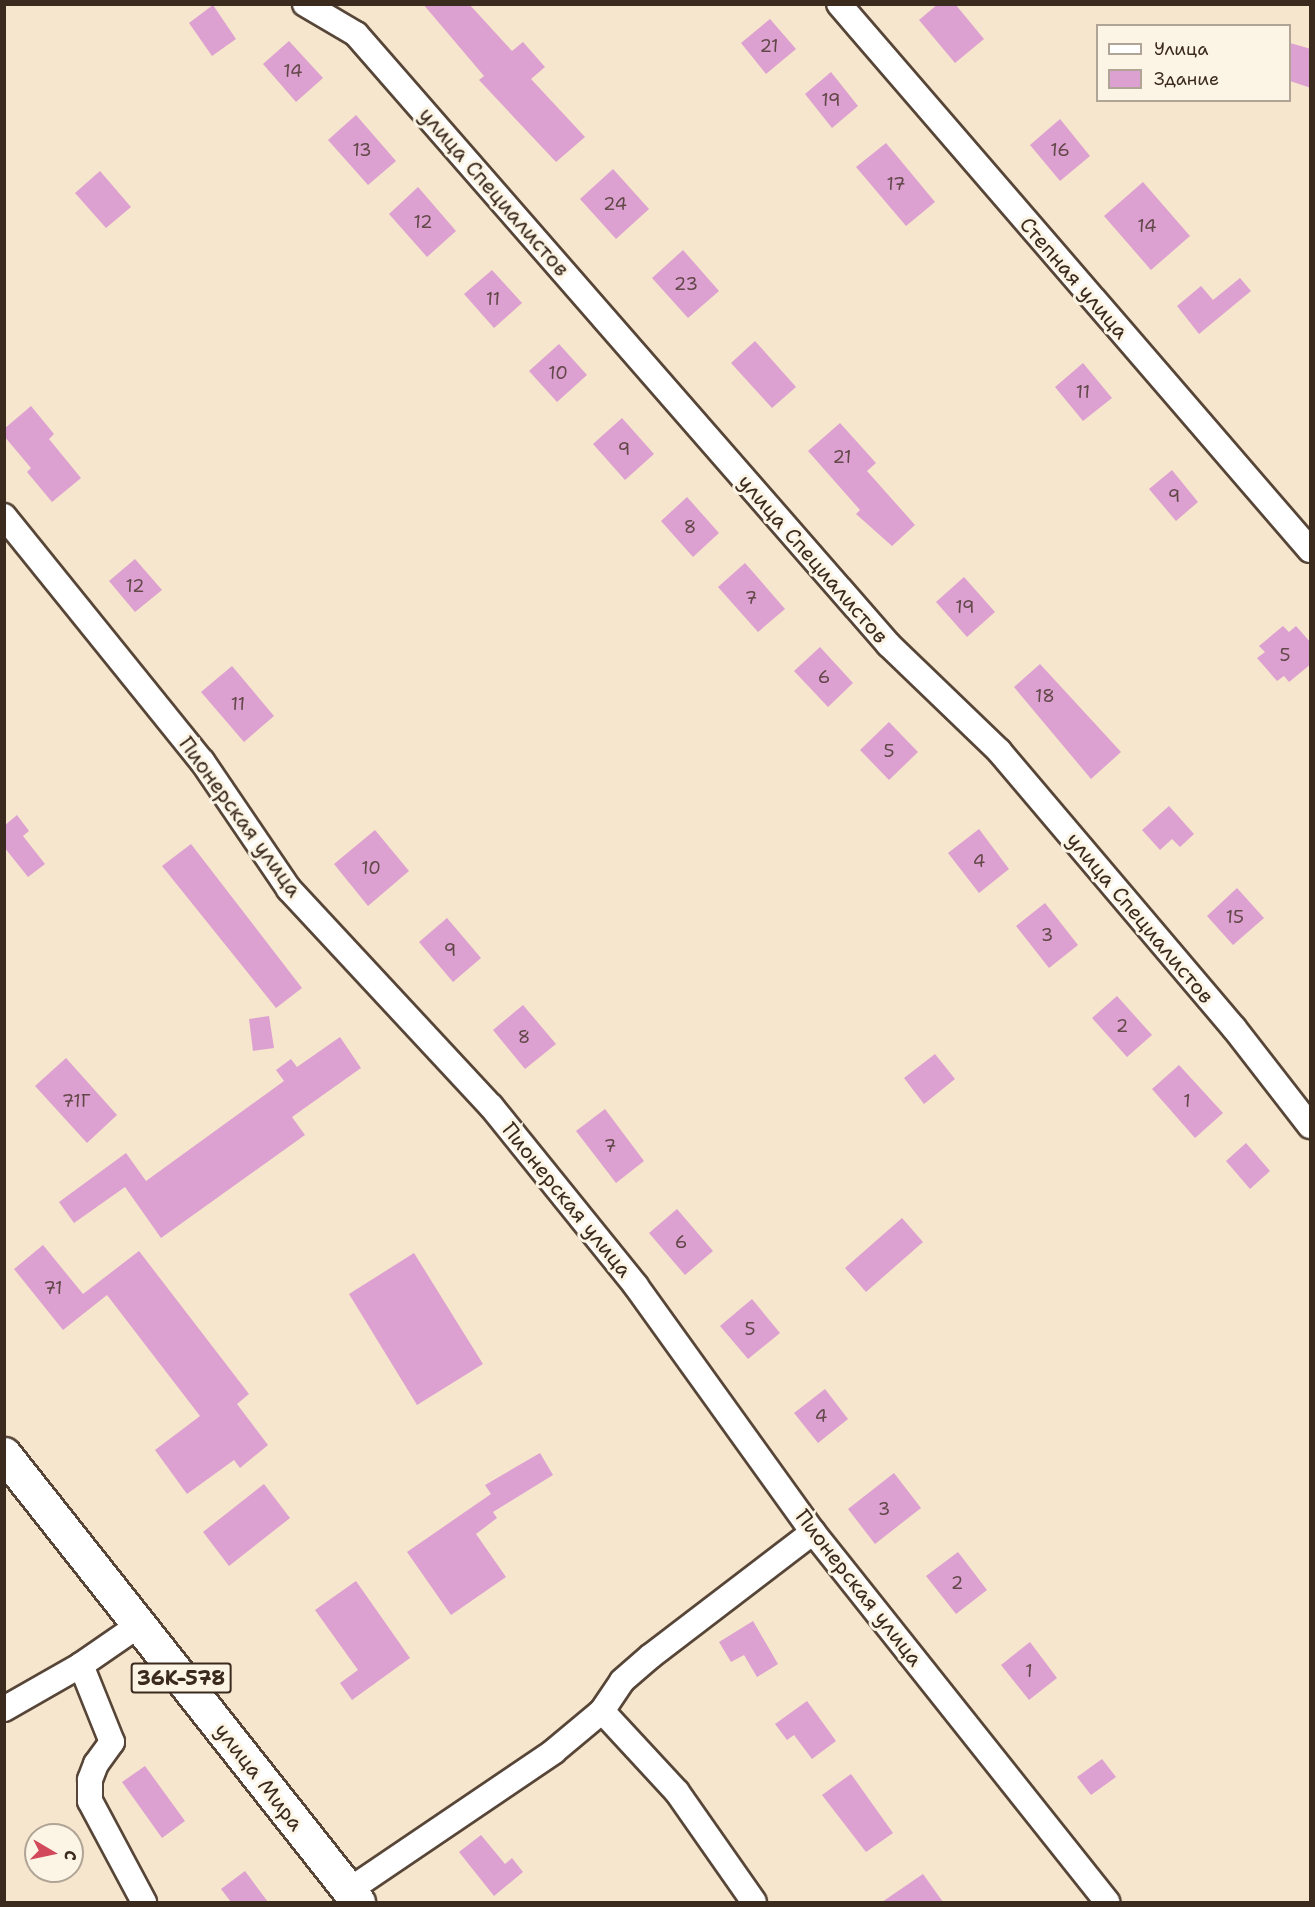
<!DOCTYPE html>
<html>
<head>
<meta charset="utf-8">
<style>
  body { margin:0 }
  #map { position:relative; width:1315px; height:1907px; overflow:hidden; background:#f6e6cd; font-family:"Shantell Sans",sans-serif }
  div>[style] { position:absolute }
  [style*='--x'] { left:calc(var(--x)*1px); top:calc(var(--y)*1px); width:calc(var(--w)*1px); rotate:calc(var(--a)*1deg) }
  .building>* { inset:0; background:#dca1d0 }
  .roads { filter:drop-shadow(2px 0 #574638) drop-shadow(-2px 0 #574638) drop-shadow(0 2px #574638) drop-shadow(0 -2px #574638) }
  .street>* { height:24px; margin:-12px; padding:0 12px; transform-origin:12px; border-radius:12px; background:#fff }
  .primary>* { height:33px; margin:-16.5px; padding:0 16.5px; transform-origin:16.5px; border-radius:16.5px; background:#fff }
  span { translate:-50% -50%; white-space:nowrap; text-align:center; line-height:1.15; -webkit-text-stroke:6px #fcf5e5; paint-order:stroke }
  .number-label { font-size:18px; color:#63484a }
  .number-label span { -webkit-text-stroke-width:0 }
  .shield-label span { padding:2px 4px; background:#fcf5e5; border:2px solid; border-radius:4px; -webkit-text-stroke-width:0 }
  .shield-label { font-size:20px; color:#3b2a1e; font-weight:700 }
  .street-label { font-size:21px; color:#3b2a1e }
  .frame { position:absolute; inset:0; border:6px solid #3b2a1e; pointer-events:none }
  .legend { position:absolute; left:1096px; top:24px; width:195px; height:78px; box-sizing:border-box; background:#fcf5e5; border:2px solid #afa495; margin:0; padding:8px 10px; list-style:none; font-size:18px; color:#3b2a1e }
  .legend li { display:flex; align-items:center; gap:12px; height:30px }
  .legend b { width:30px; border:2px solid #afa495 }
  .north { position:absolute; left:24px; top:1823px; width:60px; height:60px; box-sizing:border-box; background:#fcf5e5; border:2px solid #afa495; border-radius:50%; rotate:99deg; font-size:16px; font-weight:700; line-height:24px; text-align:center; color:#3b2a1e }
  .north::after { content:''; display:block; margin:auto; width:21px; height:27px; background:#d1495b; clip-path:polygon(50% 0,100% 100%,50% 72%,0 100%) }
</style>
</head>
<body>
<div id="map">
  <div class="building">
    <div style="clip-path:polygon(423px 4px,469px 4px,512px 51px,523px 42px,545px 67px,531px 79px,585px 137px,556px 162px,479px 80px,484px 76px)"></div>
    <div style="clip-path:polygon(938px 4px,955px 4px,984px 39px,955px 63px,919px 20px)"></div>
    <div style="clip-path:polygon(213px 5px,236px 39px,212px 56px,189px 23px)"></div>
    <div style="clip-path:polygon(770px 19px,796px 49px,766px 74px,741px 43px)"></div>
    <div style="clip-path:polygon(289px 41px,323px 78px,296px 102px,263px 64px)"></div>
    <div style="clip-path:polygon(1290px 43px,1311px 49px,1311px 88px,1290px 81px)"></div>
    <div style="clip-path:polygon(831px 72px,858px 106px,832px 128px,805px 94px)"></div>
    <div style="clip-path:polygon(356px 115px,396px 161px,368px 185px,328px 140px)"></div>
    <div style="clip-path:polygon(1060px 119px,1090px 156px,1060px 181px,1030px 145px)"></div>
    <div style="clip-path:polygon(886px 143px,935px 202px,906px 226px,856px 167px)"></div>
    <div style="clip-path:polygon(613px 169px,649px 209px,616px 239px,580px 199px)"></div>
    <div style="clip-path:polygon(100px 171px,131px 207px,106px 228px,75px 193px)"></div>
    <div style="clip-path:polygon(1143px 182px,1190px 236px,1151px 270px,1104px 216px)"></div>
    <div style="clip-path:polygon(418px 187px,456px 231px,427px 257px,389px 214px)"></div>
    <div style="clip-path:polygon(683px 250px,719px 291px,688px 318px,652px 278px)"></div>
    <div style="clip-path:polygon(492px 270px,522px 303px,494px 328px,464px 294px)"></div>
    <div style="clip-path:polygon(1240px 278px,1251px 291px,1199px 334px,1177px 306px,1201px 286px,1213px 300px)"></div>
    <div style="clip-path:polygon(755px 341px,796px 387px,772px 408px,731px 363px)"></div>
    <div style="clip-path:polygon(559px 344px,587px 375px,557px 402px,529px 371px)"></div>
    <div style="clip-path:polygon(1083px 363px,1112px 398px,1083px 421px,1055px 387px)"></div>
    <div style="clip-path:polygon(31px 406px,54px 434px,49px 439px,81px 478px,52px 502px,27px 472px,31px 468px,4px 436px,4px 429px)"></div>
    <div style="clip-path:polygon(622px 418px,654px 454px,625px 480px,593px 444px)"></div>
    <div style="clip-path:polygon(840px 423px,876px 463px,867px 471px,915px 525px,892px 546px,856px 514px,860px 510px,808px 451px)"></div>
    <div style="clip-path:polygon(1172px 470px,1198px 502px,1176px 521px,1149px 489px)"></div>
    <div style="clip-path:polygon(687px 497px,719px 533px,693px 557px,661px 521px)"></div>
    <div style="clip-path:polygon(135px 559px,162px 590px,135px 612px,109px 581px)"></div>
    <div style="clip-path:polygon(745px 563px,785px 609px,758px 632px,718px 587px)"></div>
    <div style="clip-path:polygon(964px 577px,995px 612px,967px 637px,936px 602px)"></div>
    <div style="clip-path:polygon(1283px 626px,1289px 632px,1296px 626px,1311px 643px,1311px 664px,1289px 682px,1284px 676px,1277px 681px,1257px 658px,1265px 652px,1259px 646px)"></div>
    <div style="clip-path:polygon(820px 647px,853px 683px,828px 707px,794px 671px)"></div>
    <div style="clip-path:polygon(1040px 664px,1121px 752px,1091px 779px,1014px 687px)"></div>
    <div style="clip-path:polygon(232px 666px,274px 716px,244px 742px,201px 692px)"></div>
    <div style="clip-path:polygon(889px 722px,918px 752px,889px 780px,860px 750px)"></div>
    <div style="clip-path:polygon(1169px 806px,1194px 834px,1180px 847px,1172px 839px,1160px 850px,1142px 830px)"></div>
    <div style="clip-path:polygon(17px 815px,29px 831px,23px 836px,45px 864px,28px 877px,4px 847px,4px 826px)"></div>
    <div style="clip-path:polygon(979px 829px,1009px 869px,979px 893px,948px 853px)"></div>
    <div style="clip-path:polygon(375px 830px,409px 871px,368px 906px,334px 864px)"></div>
    <div style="clip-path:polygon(191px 844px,302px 988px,276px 1008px,162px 866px)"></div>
    <div style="clip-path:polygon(1237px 888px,1264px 918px,1233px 945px,1207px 916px)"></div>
    <div style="clip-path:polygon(1045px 903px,1078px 945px,1049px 968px,1016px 926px)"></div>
    <div style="clip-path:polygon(447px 918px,481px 958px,453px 982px,419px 942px)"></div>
    <div style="clip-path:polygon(1117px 996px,1152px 1035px,1127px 1057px,1092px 1018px)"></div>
    <div style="clip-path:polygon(523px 1005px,556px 1044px,525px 1069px,493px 1030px)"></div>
    <div style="clip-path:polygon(269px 1016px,274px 1048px,253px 1051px,249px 1019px)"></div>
    <div style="clip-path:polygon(340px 1037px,361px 1068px,292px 1117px,305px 1135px,161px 1238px,125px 1187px,74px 1223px,59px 1202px,126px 1153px,146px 1181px,284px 1081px,276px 1070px,291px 1059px,297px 1067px)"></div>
    <div style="clip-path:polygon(935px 1054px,955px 1079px,924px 1104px,904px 1078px)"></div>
    <div style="clip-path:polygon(66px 1058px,117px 1115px,87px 1143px,35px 1086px)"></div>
    <div style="clip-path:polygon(1179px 1065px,1223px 1113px,1195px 1138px,1152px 1089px)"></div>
    <div style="clip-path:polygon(605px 1109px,644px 1161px,616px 1183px,576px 1131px)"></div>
    <div style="clip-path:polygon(1246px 1143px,1270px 1171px,1250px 1189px,1226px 1161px)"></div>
    <div style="clip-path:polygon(677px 1209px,713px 1251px,685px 1275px,649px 1233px)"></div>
    <div style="clip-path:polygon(902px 1218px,923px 1242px,866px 1292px,845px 1268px)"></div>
    <div style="clip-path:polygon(43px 1245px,83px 1294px,139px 1251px,249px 1394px,237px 1404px,268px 1445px,240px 1468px,234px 1460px,187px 1494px,155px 1450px,200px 1416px,107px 1295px,63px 1330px,14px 1269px)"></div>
    <div style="clip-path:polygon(414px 1253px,483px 1364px,417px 1405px,349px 1294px)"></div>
    <div style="clip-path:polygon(752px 1299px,780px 1333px,748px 1359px,720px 1326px)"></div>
    <div style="clip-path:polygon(825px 1389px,848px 1419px,818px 1443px,794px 1413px)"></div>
    <div style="clip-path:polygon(540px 1453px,553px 1475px,493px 1512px,497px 1518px,476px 1534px,506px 1577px,451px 1615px,407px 1552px,491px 1494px,485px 1485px)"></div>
    <div style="clip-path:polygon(894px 1473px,921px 1508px,875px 1544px,848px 1509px)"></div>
    <div style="clip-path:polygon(264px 1484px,290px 1518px,229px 1566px,203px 1532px)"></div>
    <div style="clip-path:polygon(958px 1552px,987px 1590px,956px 1614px,926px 1576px)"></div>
    <div style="clip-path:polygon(356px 1581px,410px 1658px,352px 1700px,340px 1683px,358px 1670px,315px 1610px)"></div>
    <div style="clip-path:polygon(753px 1621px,778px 1664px,757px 1677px,744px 1655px,731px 1662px,719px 1642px)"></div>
    <div style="clip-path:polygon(1030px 1642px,1057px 1678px,1029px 1700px,1001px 1665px)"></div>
    <div style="clip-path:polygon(807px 1701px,836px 1741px,812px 1759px,794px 1735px,787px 1740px,775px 1724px)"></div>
    <div style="clip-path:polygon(1102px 1759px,1116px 1777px,1091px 1795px,1077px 1777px)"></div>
    <div style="clip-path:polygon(145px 1766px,185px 1821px,162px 1838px,122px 1782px)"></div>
    <div style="clip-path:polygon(851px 1774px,893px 1833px,866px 1852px,822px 1795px)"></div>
    <div style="clip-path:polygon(481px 1835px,505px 1864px,512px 1858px,523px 1872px,494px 1896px,459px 1852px)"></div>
    <div style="clip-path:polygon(245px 1871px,268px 1902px,231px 1902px,221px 1889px)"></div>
    <div style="clip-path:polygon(923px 1874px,943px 1902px,882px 1902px)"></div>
  </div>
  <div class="roads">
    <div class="street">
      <div style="--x:305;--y:4;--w:59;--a:30.5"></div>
      <div style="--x:356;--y:34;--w:811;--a:48.9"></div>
      <div style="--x:889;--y:645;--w:153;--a:43.9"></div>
      <div style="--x:999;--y:751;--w:363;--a:49.7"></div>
      <div style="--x:1234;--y:1028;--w:124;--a:52.2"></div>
      <div style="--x:839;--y:4;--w:721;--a:49.22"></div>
      <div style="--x:4;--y:516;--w:315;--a:51.1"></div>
      <div style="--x:202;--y:761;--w:155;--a:55.8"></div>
      <div style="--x:289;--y:889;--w:296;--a:47.1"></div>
      <div style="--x:491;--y:1106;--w:231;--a:51.1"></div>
      <div style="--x:636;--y:1286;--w:303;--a:54.3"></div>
      <div style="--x:813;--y:1532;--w:473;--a:51.5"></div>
      <div style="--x:81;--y:1665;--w:83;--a:68.1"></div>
      <div style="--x:112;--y:1742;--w:27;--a:126"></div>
      <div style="--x:96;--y:1764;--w:17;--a:111"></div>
      <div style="--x:90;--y:1780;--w:21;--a:90"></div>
      <div style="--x:90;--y:1801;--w:115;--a:61.9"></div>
      <div style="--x:4;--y:1709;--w:89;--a:-29.7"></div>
      <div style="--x:81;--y:1665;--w:70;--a:-34.6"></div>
      <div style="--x:602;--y:1711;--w:110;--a:47.2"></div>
      <div style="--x:677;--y:1792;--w:134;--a:55"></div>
      <div style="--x:348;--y:1891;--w:248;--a:-34.1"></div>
      <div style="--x:553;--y:1752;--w:64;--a:-39.9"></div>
      <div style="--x:602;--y:1711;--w:36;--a:-56"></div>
      <div style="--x:622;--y:1681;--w:38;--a:-41"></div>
      <div style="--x:651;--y:1656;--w:204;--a:-37.4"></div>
    </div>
    <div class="primary">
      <div style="--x:4;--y:1454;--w:571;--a:51.68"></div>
    </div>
  </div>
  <div class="number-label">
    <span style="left:769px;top:46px">21</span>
    <span style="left:293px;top:71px">14</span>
    <span style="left:831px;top:100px">19</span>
    <span style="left:362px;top:150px">13</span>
    <span style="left:1060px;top:150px">16</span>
    <span style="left:896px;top:184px">17</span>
    <span style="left:615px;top:204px">24</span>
    <span style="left:423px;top:222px">12</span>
    <span style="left:1147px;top:226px">14</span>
    <span style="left:686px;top:284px">23</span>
    <span style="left:493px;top:299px">11</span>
    <span style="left:558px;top:373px">10</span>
    <span style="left:1083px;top:392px">11</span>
    <span style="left:624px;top:449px">9</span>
    <span style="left:842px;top:457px">21</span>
    <span style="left:1174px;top:496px">9</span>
    <span style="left:690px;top:527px">8</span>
    <span style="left:135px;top:586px">12</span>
    <span style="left:751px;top:598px">7</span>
    <span style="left:965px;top:607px">19</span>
    <span style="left:1285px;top:655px">5</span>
    <span style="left:824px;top:677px">6</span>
    <span style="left:1045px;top:696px">18</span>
    <span style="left:238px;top:704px">11</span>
    <span style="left:889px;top:751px">5</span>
    <span style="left:979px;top:861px">4</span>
    <span style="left:371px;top:868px">10</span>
    <span style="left:1235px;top:917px">15</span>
    <span style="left:1047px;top:935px">3</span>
    <span style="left:450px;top:950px">9</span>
    <span style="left:1122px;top:1026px">2</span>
    <span style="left:524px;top:1037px">8</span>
    <span style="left:76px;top:1101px">71Г</span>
    <span style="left:1187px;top:1101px">1</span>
    <span style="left:610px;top:1146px">7</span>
    <span style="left:681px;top:1242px">6</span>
    <span style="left:53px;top:1288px">71</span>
    <span style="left:750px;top:1329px">5</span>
    <span style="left:821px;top:1416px">4</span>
    <span style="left:884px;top:1509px">3</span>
    <span style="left:957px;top:1583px">2</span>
    <span style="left:1029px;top:1671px">1</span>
  </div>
  <div class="shield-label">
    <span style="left:181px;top:1678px">36К-578</span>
  </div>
  <div class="street-label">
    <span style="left:494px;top:192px;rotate:49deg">улица Специалистов</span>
    <span style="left:1074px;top:278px;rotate:49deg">Степная улица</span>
    <span style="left:813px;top:559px;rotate:49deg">улица Специалистов</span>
    <span style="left:240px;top:817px;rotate:54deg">Пионерская улица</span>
    <span style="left:1140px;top:918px;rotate:50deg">улица Специалистов</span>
    <span style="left:567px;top:1200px;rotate:51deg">Пионерская улица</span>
    <span style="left:859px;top:1588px;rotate:52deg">Пионерская улица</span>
    <span style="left:259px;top:1777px;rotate:52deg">улица Мира</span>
  </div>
  <div class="frame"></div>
  <ul class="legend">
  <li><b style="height:8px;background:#fff"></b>Улица</li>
  <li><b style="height:16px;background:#dca1d0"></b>Здание</li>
  </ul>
  <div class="north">С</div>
</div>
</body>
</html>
